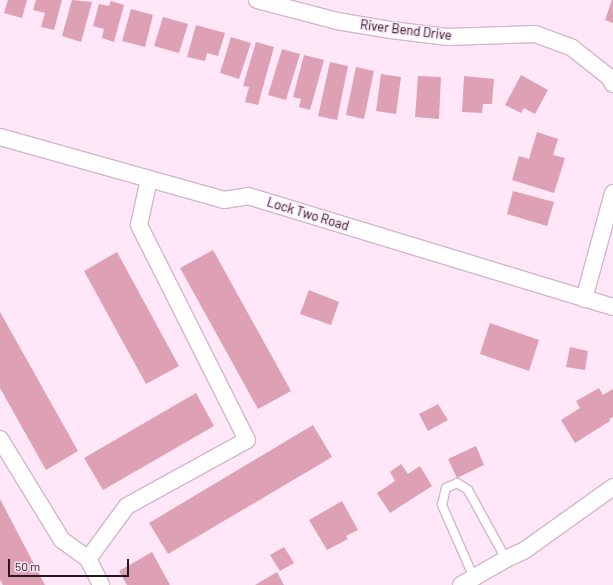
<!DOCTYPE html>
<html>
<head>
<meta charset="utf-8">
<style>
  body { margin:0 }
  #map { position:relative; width:613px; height:585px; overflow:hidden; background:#ffe7f8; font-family:Barlow,sans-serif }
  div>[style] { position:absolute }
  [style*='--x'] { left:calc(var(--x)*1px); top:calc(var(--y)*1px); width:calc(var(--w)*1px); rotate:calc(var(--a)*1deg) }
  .building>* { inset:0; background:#dda0b4 }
  .roads { filter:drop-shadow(1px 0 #d3b6cc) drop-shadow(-1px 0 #d3b6cc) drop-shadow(0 1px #d3b6cc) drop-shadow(0 -1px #d3b6cc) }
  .service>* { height:8px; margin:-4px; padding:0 4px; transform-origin:4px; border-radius:4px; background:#fff }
  .minor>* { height:16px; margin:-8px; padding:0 8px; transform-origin:8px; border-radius:8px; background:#fff }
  span { translate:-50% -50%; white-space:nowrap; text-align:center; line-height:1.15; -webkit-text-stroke:3px #ffe7f8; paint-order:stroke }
  .street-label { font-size:13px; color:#241921 }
  .scale { position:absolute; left:8px; top:559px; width:121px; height:18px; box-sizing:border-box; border:2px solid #241921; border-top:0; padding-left:5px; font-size:12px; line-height:14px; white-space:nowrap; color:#241921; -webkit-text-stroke:3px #ffe7f8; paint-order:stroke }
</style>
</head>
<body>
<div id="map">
  <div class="building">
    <div style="clip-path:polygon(8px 0,27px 0,22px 18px,4px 13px)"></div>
    <div style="clip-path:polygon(36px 0,62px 0,54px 30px,41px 27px,45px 13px,33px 10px)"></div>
    <div style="clip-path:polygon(72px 0,92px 2px,81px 42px,62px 36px)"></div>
    <div style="clip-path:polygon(612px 0,613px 0,613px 23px,605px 20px)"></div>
    <div style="clip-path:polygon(111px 1px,124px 5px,114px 42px,102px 38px,104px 29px,93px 26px,99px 4px,109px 6px)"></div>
    <div style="clip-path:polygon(131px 9px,153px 15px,145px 47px,122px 41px)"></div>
    <div style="clip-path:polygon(163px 17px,188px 24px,179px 53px,154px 46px)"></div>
    <div style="clip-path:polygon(196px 25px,225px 33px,218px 56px,207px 53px,205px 61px,187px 57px)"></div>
    <div style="clip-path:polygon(231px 37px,251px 43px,239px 79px,220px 73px)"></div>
    <div style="clip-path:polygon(256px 42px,274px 47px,258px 105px,245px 102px,249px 87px,243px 86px)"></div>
    <div style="clip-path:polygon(282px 49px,300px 54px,286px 100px,268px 95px)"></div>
    <div style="clip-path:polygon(304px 55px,324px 60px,310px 110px,299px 107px,301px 99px,293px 97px)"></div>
    <div style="clip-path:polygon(330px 62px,348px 66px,337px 120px,318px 116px)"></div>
    <div style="clip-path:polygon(356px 67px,374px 71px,364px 119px,346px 115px)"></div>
    <div style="clip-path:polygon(381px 74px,401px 77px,396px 114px,376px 111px)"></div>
    <div style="clip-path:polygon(521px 75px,548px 90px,535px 114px,524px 108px,521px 113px,505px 105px)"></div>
    <div style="clip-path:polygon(418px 76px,441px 77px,439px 119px,415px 117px)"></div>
    <div style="clip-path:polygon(464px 76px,494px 79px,492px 104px,483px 104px,482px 113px,462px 112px)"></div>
    <div style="clip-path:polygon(537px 132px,558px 139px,553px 155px,565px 158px,554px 193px,512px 180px,519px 156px,529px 159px)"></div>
    <div style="clip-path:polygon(513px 191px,554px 202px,547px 226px,507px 214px)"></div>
    <div style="clip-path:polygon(213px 250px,291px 391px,258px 409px,180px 268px)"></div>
    <div style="clip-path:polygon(117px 252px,179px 366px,146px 384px,84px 271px)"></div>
    <div style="clip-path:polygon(309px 290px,339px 302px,331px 325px,300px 314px)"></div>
    <div style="clip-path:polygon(0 312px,78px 451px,46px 470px,0 388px)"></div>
    <div style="clip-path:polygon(490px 323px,539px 340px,529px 371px,480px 354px)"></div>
    <div style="clip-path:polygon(570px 347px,588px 351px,585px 370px,566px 367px)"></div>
    <div style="clip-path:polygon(599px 388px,603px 395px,613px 389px,613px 417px,609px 419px,610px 421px,575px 443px,561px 420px,580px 408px,576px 401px)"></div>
    <div style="clip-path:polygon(196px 393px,214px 426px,103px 490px,84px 458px)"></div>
    <div style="clip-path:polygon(438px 404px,448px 420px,428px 431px,419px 414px)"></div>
    <div style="clip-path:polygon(313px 425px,332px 457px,168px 554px,149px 523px)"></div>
    <div style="clip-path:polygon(476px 446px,484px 465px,457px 478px,448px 459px)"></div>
    <div style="clip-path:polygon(401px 464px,408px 474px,420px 466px,432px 486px,390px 513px,377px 493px,395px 481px,390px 472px)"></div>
    <div style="clip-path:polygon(0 499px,45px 585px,3px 585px,0 580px)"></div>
    <div style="clip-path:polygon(342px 501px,358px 530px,346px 536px,348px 539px,327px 550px,309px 520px)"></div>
    <div style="clip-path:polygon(284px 547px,294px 563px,280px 571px,270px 555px)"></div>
    <div style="clip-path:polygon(152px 552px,170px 585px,127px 585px,119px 571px)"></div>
    <div style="clip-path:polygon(277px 572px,284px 585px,255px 585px)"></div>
  </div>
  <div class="roads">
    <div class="service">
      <div style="--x:474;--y:578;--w:80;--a:-113.7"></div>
      <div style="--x:442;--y:505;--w:17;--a:-77"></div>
      <div style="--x:446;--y:488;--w:12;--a:-24"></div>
      <div style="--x:457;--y:483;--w:13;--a:32"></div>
      <div style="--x:468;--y:490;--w:79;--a:61.2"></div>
    </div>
    <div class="minor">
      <div style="--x:257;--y:0;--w:83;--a:14.7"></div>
      <div style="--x:337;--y:21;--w:55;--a:9.5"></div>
      <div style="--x:391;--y:30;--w:57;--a:7"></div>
      <div style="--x:448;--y:37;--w:87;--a:-2"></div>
      <div style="--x:535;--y:34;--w:38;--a:20"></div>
      <div style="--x:571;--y:47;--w:48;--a:38.3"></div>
      <div style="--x:609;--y:77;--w:8;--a:60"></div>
      <div style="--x:0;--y:137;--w:233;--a:15.7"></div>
      <div style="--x:224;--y:200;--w:24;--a:-9"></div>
      <div style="--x:248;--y:196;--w:382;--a:16.9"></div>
      <div style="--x:584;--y:299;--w:110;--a:-74.7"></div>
      <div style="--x:0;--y:439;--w:119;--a:58.5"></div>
      <div style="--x:62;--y:540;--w:32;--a:36"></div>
      <div style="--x:88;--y:559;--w:29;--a:63"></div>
      <div style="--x:88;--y:559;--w:66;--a:-53.7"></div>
      <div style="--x:127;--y:506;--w:137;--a:-28.8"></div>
      <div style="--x:247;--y:440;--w:241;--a:-116.7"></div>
      <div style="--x:139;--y:225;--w:47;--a:-77.7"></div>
      <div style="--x:461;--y:585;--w:52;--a:-30"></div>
      <div style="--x:506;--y:559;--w:21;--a:-25"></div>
      <div style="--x:525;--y:550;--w:108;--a:-35.6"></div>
    </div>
  </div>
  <div class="street-label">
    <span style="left:406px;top:30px;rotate:7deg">River Bend Drive</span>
    <span style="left:308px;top:214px;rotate:17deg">Lock Two Road</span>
  </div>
  <div class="scale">50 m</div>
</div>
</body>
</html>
